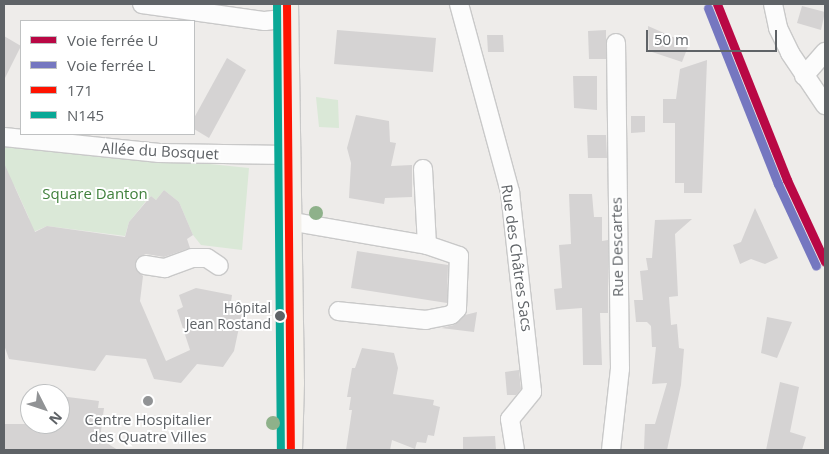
<!DOCTYPE html>
<html>
<head>
<meta charset="utf-8">
<style>
  body { margin:0 }
  #map { position:relative; width:829px; height:454px; overflow:hidden; background:#eeecea; font-family:"Open Sans",sans-serif }
  div>[style] { position:absolute }
  [style*='--x'] { left:calc(var(--x)*1px); top:calc(var(--y)*1px); width:calc(var(--w)*1px); rotate:calc(var(--a)*1deg) }
  .green>* { inset:0; background:#dae8d7 }
  .building>* { inset:0; background:#d5d3d3 }
  .roads { filter:drop-shadow(1px 0 #c9c9c9) drop-shadow(-1px 0 #c9c9c9) drop-shadow(0 1px #c9c9c9) drop-shadow(0 -1px #c9c9c9) }
  .minor>* { height:18px; margin:-9px; padding:0 9px; transform-origin:9px; border-radius:9px; background:#fcfcfc }
  .major>* { height:22px; margin:-11px; padding:0 11px; transform-origin:11px; border-radius:11px; background:#f3f0ea }
  .bus-1>* { height:8px; margin:-4px; padding:0 4px; transform-origin:4px; border-radius:4px; background:#ff1300 }
  .bus-2>* { height:8px; margin:-4px; padding:0 4px; transform-origin:4px; border-radius:4px; background:#0aa896 }
  .rail-1>* { height:9px; margin:-4.5px; padding:0 4.5px; transform-origin:4.5px; border-radius:4.5px; background:#b90845 }
  .rail-2>* { height:9px; margin:-4.5px; padding:0 4.5px; transform-origin:4.5px; border-radius:4.5px; background:#7577c0 }
  .trees>* { width:14px; height:14px; margin:-7px; border-radius:50%; background:#8eb18a }
  .dots>* { width:14px; height:14px; translate:-50% -50%; box-sizing:border-box; border:2px solid #fff; border-radius:50% }
  span { translate:-50% -50%; white-space:nowrap; text-align:center; line-height:1.15; -webkit-text-stroke:4px #fff; paint-order:stroke }
  .bus-label { font-size:14px; color:#5f6367 }
  .right { translate:-100% -50%; text-align:right }
  .street-label { font-size:15px; color:#5f6367 }
  .park-label { font-size:15px; color:#40803c }
  .poi-label { font-size:15px; color:#5f6367 }
  .frame { position:absolute; inset:0; border:5px solid #5f6367; pointer-events:none }
  .legend { position:absolute; left:20px; top:20px; width:175px; height:115px; box-sizing:border-box; background:#fff; border:1px solid #bfc1c2; margin:0; padding:6px 9px; list-style:none; font-size:15px; color:#5f6367 }
  .legend li { display:flex; align-items:center; gap:10px; height:25px }
  .legend b { width:25px; border:1px solid #bfc1c2 }
  .north { position:absolute; left:20px; top:384px; width:50px; height:50px; box-sizing:border-box; background:#fff; border:1px solid #bfc1c2; border-radius:50%; rotate:131deg; font-size:14px; font-weight:700; line-height:20px; text-align:center; color:#5f6367 }
  .north::after { content:''; display:block; margin:auto; width:18px; height:22px; background:#919395; clip-path:polygon(50% 0,100% 100%,50% 72%,0 100%) }
  .scale { position:absolute; left:646px; top:30px; width:131px; height:22px; box-sizing:border-box; border:2px solid #5f6367; border-top:0; padding-left:6px; font-size:15px; line-height:18px; white-space:nowrap; color:#5f6367; -webkit-text-stroke:4px #fff; paint-order:stroke }
</style>
</head>
<body>
<div id="map">
  <div class="green">
    <div style="clip-path:polygon(316px 97px,338px 100px,339px 128px,319px 127px)"></div>
    <div style="clip-path:polygon(4px 143px,249px 168px,242px 250px,201px 245px,193px 235px,179px 202px,164px 190px,156px 200px,151px 196px,146px 201px,129px 222px,125px 236px,47px 226px,31px 233px,29px 218px,15px 187px,4px 180px)"></div>
  </div>
  <div class="building">
    <div style="clip-path:polygon(802px 6px,825px 12px,821px 30px,797px 23px)"></div>
    <div style="clip-path:polygon(648px 26px,689px 44px,682px 62px,649px 51px)"></div>
    <div style="clip-path:polygon(337px 30px,436px 38px,433px 72px,334px 64px)"></div>
    <div style="clip-path:polygon(606px 30px,606px 59px,589px 59px,588px 31px)"></div>
    <div style="clip-path:polygon(487px 35px,503px 35px,504px 52px,488px 52px)"></div>
    <div style="clip-path:polygon(4px 36px,21px 46px,4px 80px)"></div>
    <div style="clip-path:polygon(227px 58px,246px 70px,209px 138px,194px 129px,194px 118px)"></div>
    <div style="clip-path:polygon(707px 60px,702px 193px,684px 193px,684px 183px,675px 183px,675px 123px,663px 123px,663px 99px,676px 99px,680px 69px)"></div>
    <div style="clip-path:polygon(573px 76px,597px 76px,597px 110px,574px 108px)"></div>
    <div style="clip-path:polygon(356px 115px,389px 121px,390px 142px,396px 143px,391px 166px,412px 165px,412px 197px,385px 198px,384px 204px,349px 198px,351px 163px,347px 148px)"></div>
    <div style="clip-path:polygon(631px 116px,645px 116px,645px 132px,631px 133px)"></div>
    <div style="clip-path:polygon(587px 135px,606px 135px,607px 158px,588px 158px)"></div>
    <div style="clip-path:polygon(4px 163px,35px 232px,47px 226px,125px 237px,129px 222px,151px 196px,156px 200px,164px 190px,179px 202px,193px 235px,187px 239px,190px 248px,164px 257px,146px 254px,137px 258px,135px 268px,143px 276px,140px 301px,166px 361px,190px 350px,177px 310px,183px 307px,179px 295px,196px 288px,232px 295px,231px 302px,244px 304px,234px 351px,223px 367px,197px 364px,181px 383px,154px 379px,146px 359px,106px 355px,95px 371px,9px 359px,4px 345px)"></div>
    <div style="clip-path:polygon(569px 194px,592px 194px,594px 217px,602px 217px,602px 241px,608px 240px,608px 313px,600px 313px,602px 365px,583px 365px,582px 308px,556px 310px,554px 289px,562px 288px,559px 245px,571px 244px)"></div>
    <div style="clip-path:polygon(755px 208px,778px 258px,765px 264px,751px 259px,740px 264px,733px 245px,741px 242px)"></div>
    <div style="clip-path:polygon(692px 219px,675px 234px,678px 296px,669px 297px,671px 325px,677px 324px,679px 348px,684px 349px,681px 385px,667px 450px,644px 449px,645px 424px,655px 424px,667px 383px,652px 384px,656px 347px,652px 347px,651px 326px,647px 322px,636px 322px,634px 300px,643px 300px,640px 271px,648px 270px,646px 258px,652px 258px,655px 220px)"></div>
    <div style="clip-path:polygon(357px 251px,448px 265px,447px 303px,351px 288px)"></div>
    <div style="clip-path:polygon(477px 312px,474px 332px,441px 328px,454px 325px,465px 315px)"></div>
    <div style="clip-path:polygon(767px 317px,792px 322px,777px 358px,761px 353px)"></div>
    <div style="clip-path:polygon(362px 348px,394px 353px,398px 368px,393px 394px,434px 400px,433px 405px,440px 407px,434px 436px,428px 435px,426px 443px,417px 442px,415px 449px,392px 440px,390px 450px,346px 450px,352px 410px,349px 410px,351px 397px,347px 397px,352px 368px,355px 368px)"></div>
    <div style="clip-path:polygon(519px 370px,521px 389px,516px 395px,507px 395px,505px 372px)"></div>
    <div style="clip-path:polygon(780px 382px,799px 387px,790px 432px,806px 437px,802px 450px,766px 450px)"></div>
    <div style="clip-path:polygon(60px 396px,99px 401px,98px 408px,104px 408px,100px 439px,118px 450px,4px 450px,4px 424px,60px 424px)"></div>
    <div style="clip-path:polygon(495px 436px,496px 450px,463px 450px,463px 437px)"></div>
  </div>
  <div class="roads">
    <div class="minor">
      <div style="--x:142;--y:4;--w:124;--a:7.9"></div>
      <div style="--x:265;--y:21;--w:23;--a:-7"></div>
      <div style="--x:459;--y:4;--w:195;--a:74.8"></div>
      <div style="--x:510;--y:192;--w:201;--a:83.7"></div>
      <div style="--x:532;--y:392;--w:35;--a:129"></div>
      <div style="--x:510;--y:419;--w:31;--a:81"></div>
      <div style="--x:773;--y:4;--w:25;--a:78"></div>
      <div style="--x:778;--y:28;--w:28;--a:64"></div>
      <div style="--x:790;--y:53;--w:63;--a:56.1"></div>
      <div style="--x:804;--y:76;--w:32;--a:-49"></div>
      <div style="--x:4;--y:137;--w:156;--a:5.9"></div>
      <div style="--x:159;--y:153;--w:129;--a:0.9"></div>
      <div style="--x:423;--y:169;--w:76;--a:87"></div>
      <div style="--x:288;--y:221;--w:141;--a:9.8"></div>
      <div style="--x:427;--y:245;--w:34;--a:19"></div>
      <div style="--x:459;--y:256;--w:53;--a:92.2"></div>
      <div style="--x:457;--y:309;--w:8;--a:135"></div>
      <div style="--x:451;--y:315;--w:25;--a:169"></div>
      <div style="--x:426;--y:320;--w:88;--a:-174.2"></div>
      <div style="--x:145;--y:265;--w:20;--a:9"></div>
      <div style="--x:165;--y:268;--w:29;--a:-20"></div>
      <div style="--x:192;--y:258;--w:15;--a:0"></div>
      <div style="--x:207;--y:258;--w:14;--a:34"></div>
      <div style="--x:611;--y:450;--w:81;--a:-83.7"></div>
      <div style="--x:620;--y:369;--w:326;--a:-90.7"></div>
    </div>
    <div class="major">
      <div style="--x:287;--y:4;--w:379;--a:89.1"></div>
      <div style="--x:293;--y:383;--w:67;--a:91.7"></div>
    </div>
  </div>
  <div class="bus-1">
    <div style="--x:287;--y:4;--w:446;--a:89.5"></div>
  </div>
  <div class="bus-2">
    <div style="--x:277;--y:4;--w:446;--a:89.5"></div>
  </div>
  <div class="rail-1">
    <div style="--x:717;--y:4;--w:189;--a:68.3"></div>
    <div style="--x:787;--y:180;--w:90;--a:65.1"></div>
  </div>
  <div class="rail-2">
    <div style="--x:708;--y:8;--w:189;--a:68.3"></div>
    <div style="--x:778;--y:184;--w:90;--a:65.1"></div>
  </div>
  <div class="trees">
    <div style="left:316px;top:213px"></div>
    <div style="left:273px;top:423px"></div>
  </div>
  <div class="dots">
    <div style="left:280px;top:316px;background:#5f6367"></div>
    <div style="left:148px;top:401px;background:#919395"></div>
  </div>
  <div class="bus-label">
    <span class="right" style="left:271px;top:316px">Hôpital<br>Jean Rostand</span>
  </div>
  <div class="street-label">
    <span style="left:160px;top:151px;rotate:3deg">Allée du Bosquet</span>
    <span style="left:617px;top:247px;rotate:-91deg">Rue Descartes</span>
    <span style="left:517px;top:258px;rotate:82deg">Rue des Châtres Sacs</span>
  </div>
  <div class="park-label">
    <span style="left:95px;top:194px">Square Danton</span>
  </div>
  <div class="poi-label">
    <span style="left:148px;top:428px">Centre Hospitalier<br>des Quatre Villes</span>
  </div>
  <div class="frame"></div>
  <ul class="legend">
  <li><b style="height:6px;background:#b90845"></b>Voie ferrée U</li>
  <li><b style="height:6px;background:#7577c0"></b>Voie ferrée L</li>
  <li><b style="height:6px;background:#ff1300"></b>171</li>
  <li><b style="height:6px;background:#0aa896"></b>N145</li>
  </ul>
  <div class="north">N</div>
  <div class="scale">50 m</div>
</div>
</body>
</html>
